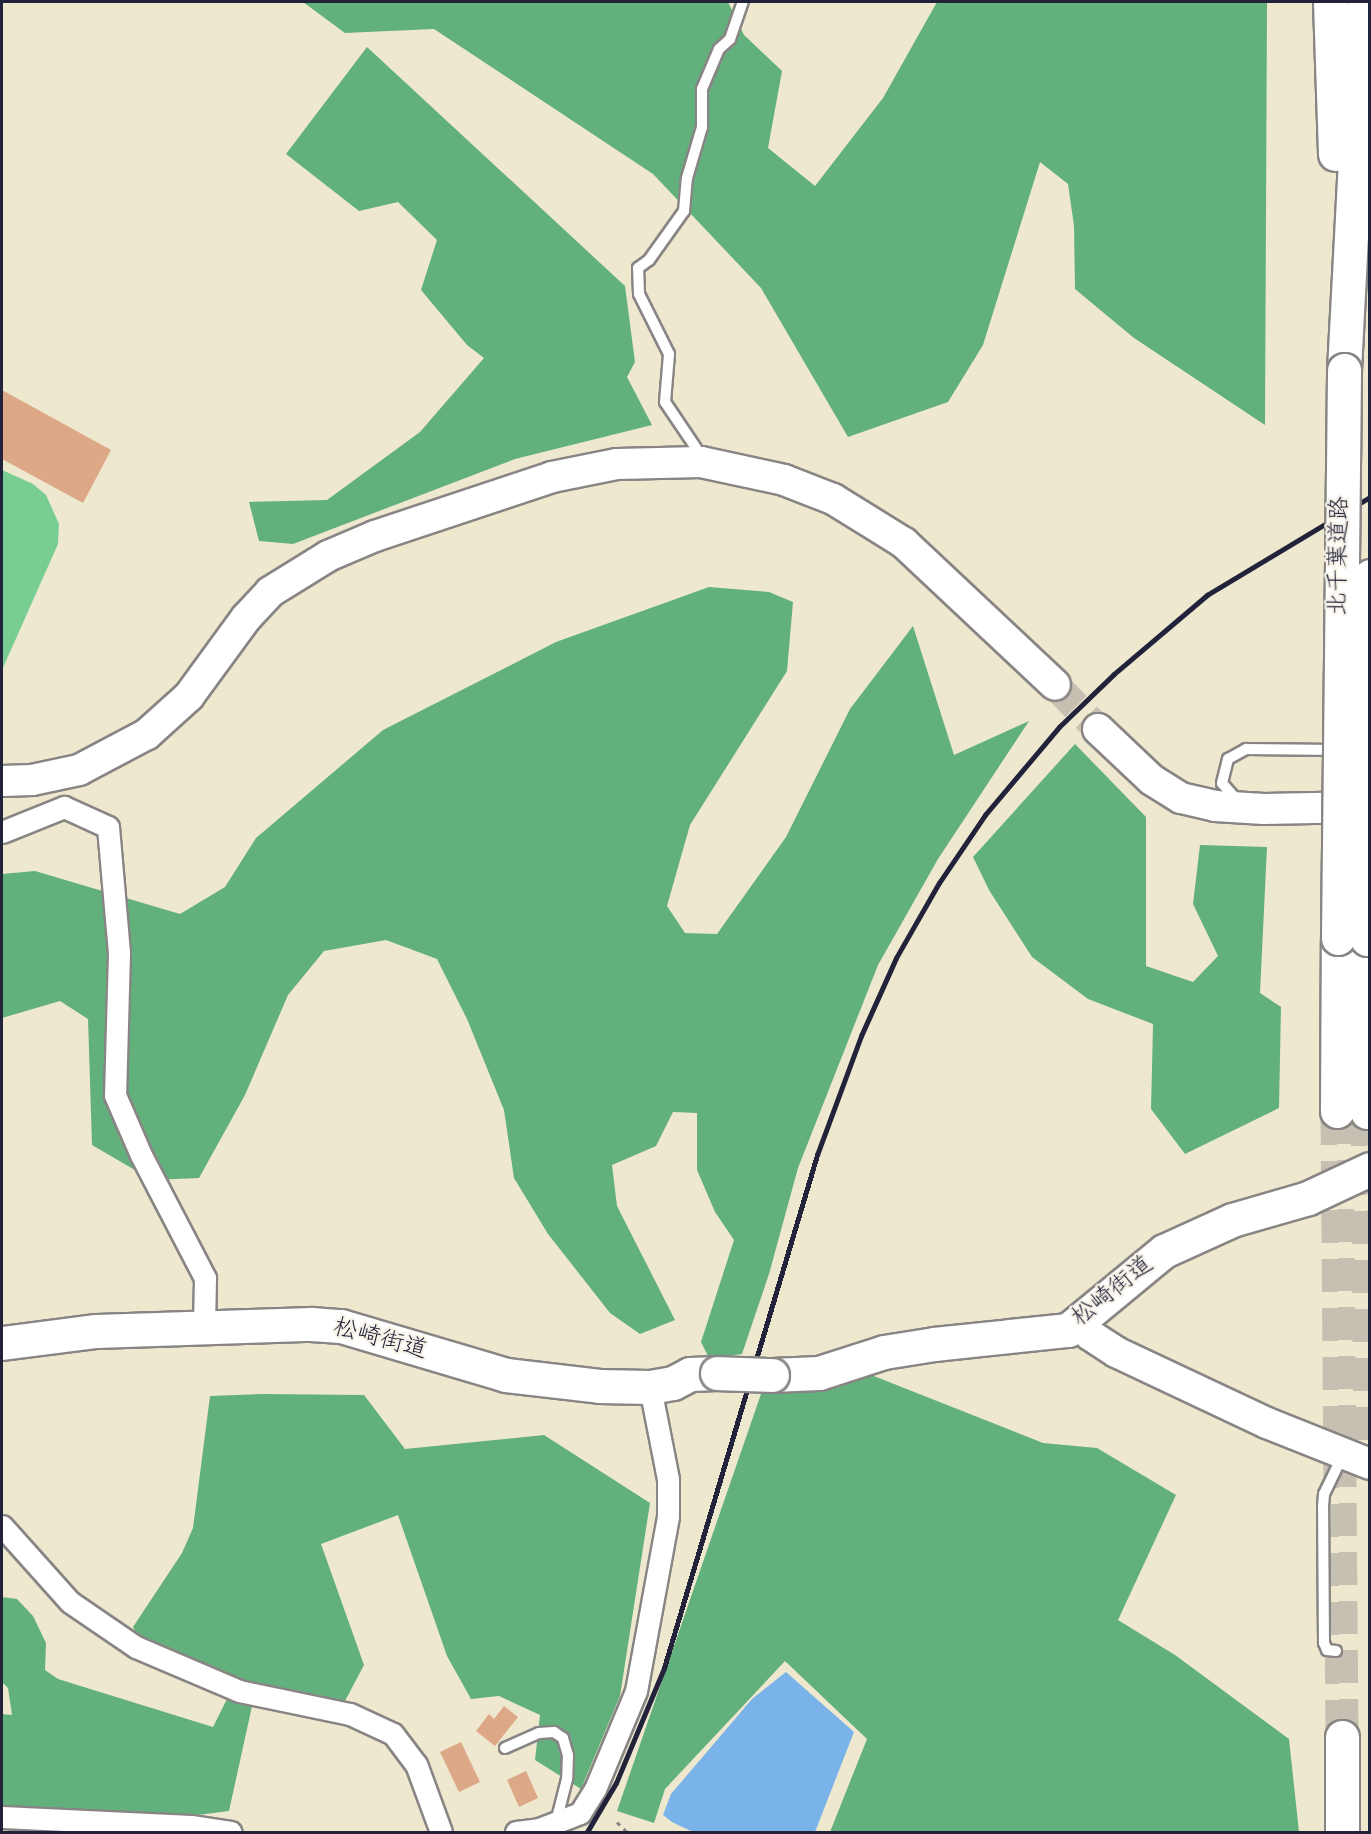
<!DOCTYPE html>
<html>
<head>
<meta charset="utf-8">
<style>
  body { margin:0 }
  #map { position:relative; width:1371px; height:1834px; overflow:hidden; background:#eee8ce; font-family:"Indie Flower","Klee One",sans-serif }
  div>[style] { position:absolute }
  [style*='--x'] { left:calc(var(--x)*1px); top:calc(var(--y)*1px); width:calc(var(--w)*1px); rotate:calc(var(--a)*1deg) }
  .green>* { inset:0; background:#78ce92 }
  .forest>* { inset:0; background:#62b17c }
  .water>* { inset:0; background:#79b3ea }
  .building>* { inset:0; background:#dca887 }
  .secondary-tunnel>* { height:30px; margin-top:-15px; transform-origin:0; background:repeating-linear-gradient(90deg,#c5c0b1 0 30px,transparent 0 45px) }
  .highway-tunnel>* { height:33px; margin-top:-16.5px; transform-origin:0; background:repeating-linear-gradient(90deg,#c5c0b1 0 33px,transparent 0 49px) }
  .path>* { height:3px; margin-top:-1.5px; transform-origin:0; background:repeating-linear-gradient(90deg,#888584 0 4.5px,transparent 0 9px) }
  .roads { filter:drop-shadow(2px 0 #888584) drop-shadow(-2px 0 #888584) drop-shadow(0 2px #888584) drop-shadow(0 -2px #888584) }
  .lane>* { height:10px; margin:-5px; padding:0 5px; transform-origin:5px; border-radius:5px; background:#fff }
  .street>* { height:21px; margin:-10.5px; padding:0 10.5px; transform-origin:10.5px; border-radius:10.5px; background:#fff }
  .secondary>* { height:30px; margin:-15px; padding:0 15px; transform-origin:15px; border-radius:15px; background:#fff }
  .primary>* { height:33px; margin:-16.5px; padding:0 16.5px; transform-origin:16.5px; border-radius:16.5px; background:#fff }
  .highway>* { height:33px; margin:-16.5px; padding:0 16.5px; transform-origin:16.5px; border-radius:16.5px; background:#fff }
  .rail>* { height:4.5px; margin:-2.25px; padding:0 2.25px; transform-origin:2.25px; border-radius:2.25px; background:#22223b }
  .bridges { filter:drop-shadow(2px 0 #888584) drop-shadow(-2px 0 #888584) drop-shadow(0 2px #888584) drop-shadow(0 -2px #888584) }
  .primary-bridge>* { height:33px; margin:-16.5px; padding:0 16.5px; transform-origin:16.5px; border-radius:16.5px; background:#fff }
  .highway-bridge>* { height:33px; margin:-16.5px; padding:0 16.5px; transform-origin:16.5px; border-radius:16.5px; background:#fff }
  span { translate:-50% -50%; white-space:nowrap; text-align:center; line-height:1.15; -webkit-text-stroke:4.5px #f7f3e8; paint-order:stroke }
  .street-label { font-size:24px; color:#22223b }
  .frame { position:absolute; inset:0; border:3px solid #22223b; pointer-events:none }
</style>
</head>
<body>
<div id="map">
  <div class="green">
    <div style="clip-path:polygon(2px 470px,33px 484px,46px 495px,59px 524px,58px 544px,2px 670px)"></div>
  </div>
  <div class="forest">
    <div style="clip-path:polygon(303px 2px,728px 2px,744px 35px,782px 71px,768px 148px,815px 186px,883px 98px,937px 2px,1267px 2px,1265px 425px,1134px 338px,1075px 289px,1074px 226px,1068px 184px,1040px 162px,983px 345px,948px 402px,848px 437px,761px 288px,653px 174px,434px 29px,345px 33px)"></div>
    <div style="clip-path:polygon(367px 47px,625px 286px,635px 362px,627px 377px,652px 425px,515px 459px,293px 544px,259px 541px,249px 502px,327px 500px,420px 432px,484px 358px,467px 345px,421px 290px,437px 240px,398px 202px,359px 211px,286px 154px)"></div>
    <div style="clip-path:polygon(709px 587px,769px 592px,793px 602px,787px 671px,690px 825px,667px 906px,685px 933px,717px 934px,786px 837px,850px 709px,913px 626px,954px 755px,1029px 721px,938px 859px,878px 965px,798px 1168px,769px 1274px,742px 1354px,709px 1358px,701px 1342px,734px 1240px,715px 1212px,697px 1170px,697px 1113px,673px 1112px,656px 1146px,612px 1165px,617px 1206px,675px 1320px,640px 1334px,610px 1313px,548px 1234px,514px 1178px,504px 1110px,467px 1019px,437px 959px,386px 940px,324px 951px,288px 995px,245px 1095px,199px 1178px,152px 1180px,92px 1145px,88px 1019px,60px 1001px,2px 1018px,2px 874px,35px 871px,180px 914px,225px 887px,256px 838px,383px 730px,556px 642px)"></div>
    <div style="clip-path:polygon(1075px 744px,1146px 817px,1146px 966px,1193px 982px,1218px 956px,1193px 904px,1200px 845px,1267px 847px,1260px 993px,1281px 1007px,1279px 1108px,1185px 1154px,1151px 1109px,1153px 1024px,1088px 999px,1032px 957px,989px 890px,973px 857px)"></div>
    <div style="clip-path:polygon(851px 1367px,1043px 1443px,1097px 1448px,1176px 1495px,1118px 1620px,1175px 1655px,1289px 1739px,1299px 1832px,830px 1832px,867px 1739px,785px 1661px,665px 1789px,654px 1823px,617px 1811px,761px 1394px)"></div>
    <div style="clip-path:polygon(263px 1394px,364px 1395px,405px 1449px,544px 1435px,650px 1503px,620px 1696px,581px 1789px,535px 1760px,540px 1715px,499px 1696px,471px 1699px,447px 1656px,398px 1515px,321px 1544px,364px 1665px,345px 1701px,330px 1702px,256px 1688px,229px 1811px,182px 1817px,2px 1806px,2px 1714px,12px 1715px,8px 1688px,2px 1682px,2px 1597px,17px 1599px,33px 1616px,46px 1643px,45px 1670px,58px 1679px,213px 1727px,236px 1681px,139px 1638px,133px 1627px,182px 1553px,193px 1528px,210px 1396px)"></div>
  </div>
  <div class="water">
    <div style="clip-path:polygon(786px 1672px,854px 1732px,815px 1832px,693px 1832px,672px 1822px,663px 1815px,671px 1794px,752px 1699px)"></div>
  </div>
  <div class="building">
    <div style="clip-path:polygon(2px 390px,111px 450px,83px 503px,2px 459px)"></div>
    <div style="clip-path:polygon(504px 1706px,518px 1717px,495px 1746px,476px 1731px,489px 1714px,494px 1719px)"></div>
    <div style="clip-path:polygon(461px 1742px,480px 1782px,459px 1792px,440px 1752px)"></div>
    <div style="clip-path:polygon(526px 1771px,538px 1798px,519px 1807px,507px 1780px)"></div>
  </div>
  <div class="secondary-tunnel">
    <div style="--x:1055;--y:685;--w:62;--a:45.7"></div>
  </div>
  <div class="highway-tunnel">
    <div style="--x:1337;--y:1111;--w:626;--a:89.54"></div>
    <div style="--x:1367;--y:1112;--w:334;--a:89.5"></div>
  </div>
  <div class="path">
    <div style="--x:617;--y:1822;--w:14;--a:45"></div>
  </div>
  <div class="roads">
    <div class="lane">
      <div style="--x:696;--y:448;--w:55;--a:-124"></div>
      <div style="--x:665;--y:402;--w:48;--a:-85.2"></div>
      <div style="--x:669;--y:354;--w:67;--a:-116.6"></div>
      <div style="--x:639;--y:294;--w:26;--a:-92"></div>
      <div style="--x:638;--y:268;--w:14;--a:-36"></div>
      <div style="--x:649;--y:260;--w:60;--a:-54.5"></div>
      <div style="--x:684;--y:211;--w:33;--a:-85"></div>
      <div style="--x:687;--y:178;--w:53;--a:-73.6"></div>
      <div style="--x:702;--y:127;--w:38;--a:-90"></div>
      <div style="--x:702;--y:89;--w:43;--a:-67"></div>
      <div style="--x:719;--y:49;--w:15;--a:-42"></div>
      <div style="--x:730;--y:39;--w:39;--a:-71"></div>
      <div style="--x:1238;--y:801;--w:24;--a:-132"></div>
      <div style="--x:1222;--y:783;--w:25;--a:-76"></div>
      <div style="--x:1228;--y:759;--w:21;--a:-29"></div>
      <div style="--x:1246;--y:749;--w:91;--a:0.6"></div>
      <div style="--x:1336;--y:1651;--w:9;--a:-174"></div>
      <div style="--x:1327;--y:1650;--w:8;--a:-113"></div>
      <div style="--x:1324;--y:1643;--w:137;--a:-90.4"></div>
      <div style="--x:1323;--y:1506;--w:12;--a:-85"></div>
      <div style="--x:1324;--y:1494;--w:43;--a:-64"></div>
      <div style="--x:505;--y:1748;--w:37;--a:-24"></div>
      <div style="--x:539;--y:1733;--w:15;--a:-4"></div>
      <div style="--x:554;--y:1732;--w:11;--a:34"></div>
      <div style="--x:563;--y:1738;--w:18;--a:74"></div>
      <div style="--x:568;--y:1755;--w:24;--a:92"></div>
      <div style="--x:567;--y:1779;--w:44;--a:104.3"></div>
    </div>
    <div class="street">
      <div style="--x:2;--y:832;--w:67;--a:-22"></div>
      <div style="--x:64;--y:807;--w:48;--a:24.4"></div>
      <div style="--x:108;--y:827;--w:126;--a:85"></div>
      <div style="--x:119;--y:953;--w:142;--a:91.6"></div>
      <div style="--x:115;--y:1095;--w:65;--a:66.6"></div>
      <div style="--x:141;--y:1155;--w:139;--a:62.5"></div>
      <div style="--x:205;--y:1278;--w:49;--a:91.2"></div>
      <div style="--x:2;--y:1526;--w:102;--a:48.2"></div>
      <div style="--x:70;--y:1602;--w:80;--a:34.3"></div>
      <div style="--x:136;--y:1647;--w:112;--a:23.1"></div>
      <div style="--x:239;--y:1691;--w:113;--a:11.7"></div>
      <div style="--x:350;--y:1714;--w:47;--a:24.9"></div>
      <div style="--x:393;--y:1734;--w:38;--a:53"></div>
      <div style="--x:416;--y:1764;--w:72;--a:69.8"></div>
      <div style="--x:2;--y:1817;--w:189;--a:2.7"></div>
      <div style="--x:191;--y:1826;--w:40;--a:8.5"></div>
      <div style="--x:516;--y:1832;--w:23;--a:-7"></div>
      <div style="--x:539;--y:1829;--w:44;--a:-21.3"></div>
      <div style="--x:580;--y:1813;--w:28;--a:-58"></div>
      <div style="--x:595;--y:1789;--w:106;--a:-67.3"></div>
      <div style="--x:636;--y:1691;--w:178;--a:-79.6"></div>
      <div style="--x:668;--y:1516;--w:37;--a:-90"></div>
      <div style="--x:668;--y:1479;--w:94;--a:-101.1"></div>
    </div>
    <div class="secondary">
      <div style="--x:1098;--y:729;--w:74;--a:43.4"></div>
      <div style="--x:1152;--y:780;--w:34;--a:32"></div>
      <div style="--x:1181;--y:798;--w:35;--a:13"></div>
      <div style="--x:1215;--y:806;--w:49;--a:3.5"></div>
      <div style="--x:1264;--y:809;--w:100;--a:-1.1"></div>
      <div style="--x:2;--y:781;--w:30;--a:-2"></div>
      <div style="--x:32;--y:780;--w:48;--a:-12"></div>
      <div style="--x:79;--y:770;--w:77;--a:-27.9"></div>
      <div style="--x:147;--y:734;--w:57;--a:-42.1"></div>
      <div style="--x:189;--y:696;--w:97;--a:-53.8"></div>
      <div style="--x:246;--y:618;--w:35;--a:-47"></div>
      <div style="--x:270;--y:592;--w:68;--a:-31.8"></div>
      <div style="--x:328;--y:556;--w:51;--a:-23.1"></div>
      <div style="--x:375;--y:536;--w:187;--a:-18.4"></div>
      <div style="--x:552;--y:477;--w:66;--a:-11.3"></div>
      <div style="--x:617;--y:464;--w:84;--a:-1.4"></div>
      <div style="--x:701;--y:462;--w:85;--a:12.2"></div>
      <div style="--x:784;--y:480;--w:53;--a:21.2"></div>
      <div style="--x:833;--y:499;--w:84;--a:31.8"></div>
      <div style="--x:904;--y:543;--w:207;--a:43.2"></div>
      <div style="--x:1080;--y:1321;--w:17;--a:54"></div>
      <div style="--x:1090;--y:1335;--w:31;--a:33"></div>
      <div style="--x:1116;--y:1352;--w:167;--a:25.2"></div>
      <div style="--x:1267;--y:1423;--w:111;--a:21.7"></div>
    </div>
    <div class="primary">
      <div style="--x:2;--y:1343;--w:95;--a:-7.3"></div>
      <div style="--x:96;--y:1331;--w:215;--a:-1.9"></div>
      <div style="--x:311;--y:1324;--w:30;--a:4"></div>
      <div style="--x:341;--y:1326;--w:172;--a:16.5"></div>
      <div style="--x:506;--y:1375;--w:94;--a:6.7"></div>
      <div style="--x:599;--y:1386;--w:51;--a:1.1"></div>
      <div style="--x:650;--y:1387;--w:23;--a:-10"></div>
      <div style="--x:673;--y:1383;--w:19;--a:-28"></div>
      <div style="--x:690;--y:1374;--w:27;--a:-2"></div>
      <div style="--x:772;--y:1375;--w:47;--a:-2.4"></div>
      <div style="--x:819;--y:1373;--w:68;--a:-17.9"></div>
      <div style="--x:884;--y:1352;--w:51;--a:-9.1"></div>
      <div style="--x:934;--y:1344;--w:135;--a:-6"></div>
      <div style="--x:1068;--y:1330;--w:124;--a:-39.5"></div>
      <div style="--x:1164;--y:1251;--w:75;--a:-24.5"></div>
      <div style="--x:1232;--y:1220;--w:79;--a:-16.1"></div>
      <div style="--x:1308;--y:1198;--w:68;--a:-25.1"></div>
    </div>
    <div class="highway">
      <div style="--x:1330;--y:2;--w:152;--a:88.1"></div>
      <div style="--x:1344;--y:370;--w:368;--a:-87"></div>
      <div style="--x:1337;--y:1111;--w:173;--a:-89.7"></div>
      <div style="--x:1367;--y:1112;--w:173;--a:-90"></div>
      <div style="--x:1342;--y:1832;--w:95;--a:-90"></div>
    </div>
  </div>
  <div class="rail">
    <div style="--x:587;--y:1832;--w:57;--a:-59.4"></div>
    <div style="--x:616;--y:1783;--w:125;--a:-67.3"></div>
    <div style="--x:664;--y:1668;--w:535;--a:-73.39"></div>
    <div style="--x:817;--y:1155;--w:127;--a:-69.7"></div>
    <div style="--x:861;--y:1036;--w:85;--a:-65.8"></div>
    <div style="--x:896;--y:958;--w:86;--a:-60.2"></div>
    <div style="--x:939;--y:883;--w:82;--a:-55.9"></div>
    <div style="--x:985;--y:815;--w:115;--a:-49.9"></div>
    <div style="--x:1059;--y:727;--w:76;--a:-43.9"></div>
    <div style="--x:1114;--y:674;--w:122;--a:-40.3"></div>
    <div style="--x:1207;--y:595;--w:190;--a:-31"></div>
  </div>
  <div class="bridges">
    <div class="primary-bridge">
      <div style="--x:717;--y:1373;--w:55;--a:2.1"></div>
    </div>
    <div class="highway-bridge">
      <div style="--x:1338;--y:938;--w:568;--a:-89.39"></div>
      <div style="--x:1367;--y:939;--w:363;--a:-89.5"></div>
    </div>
  </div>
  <div class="street-label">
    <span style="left:1340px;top:556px;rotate:-89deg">北千葉道路</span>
    <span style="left:1113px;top:1292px;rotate:-39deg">松崎街道</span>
    <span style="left:380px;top:1340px;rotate:15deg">松崎街道</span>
  </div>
  <div class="frame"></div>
</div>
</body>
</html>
